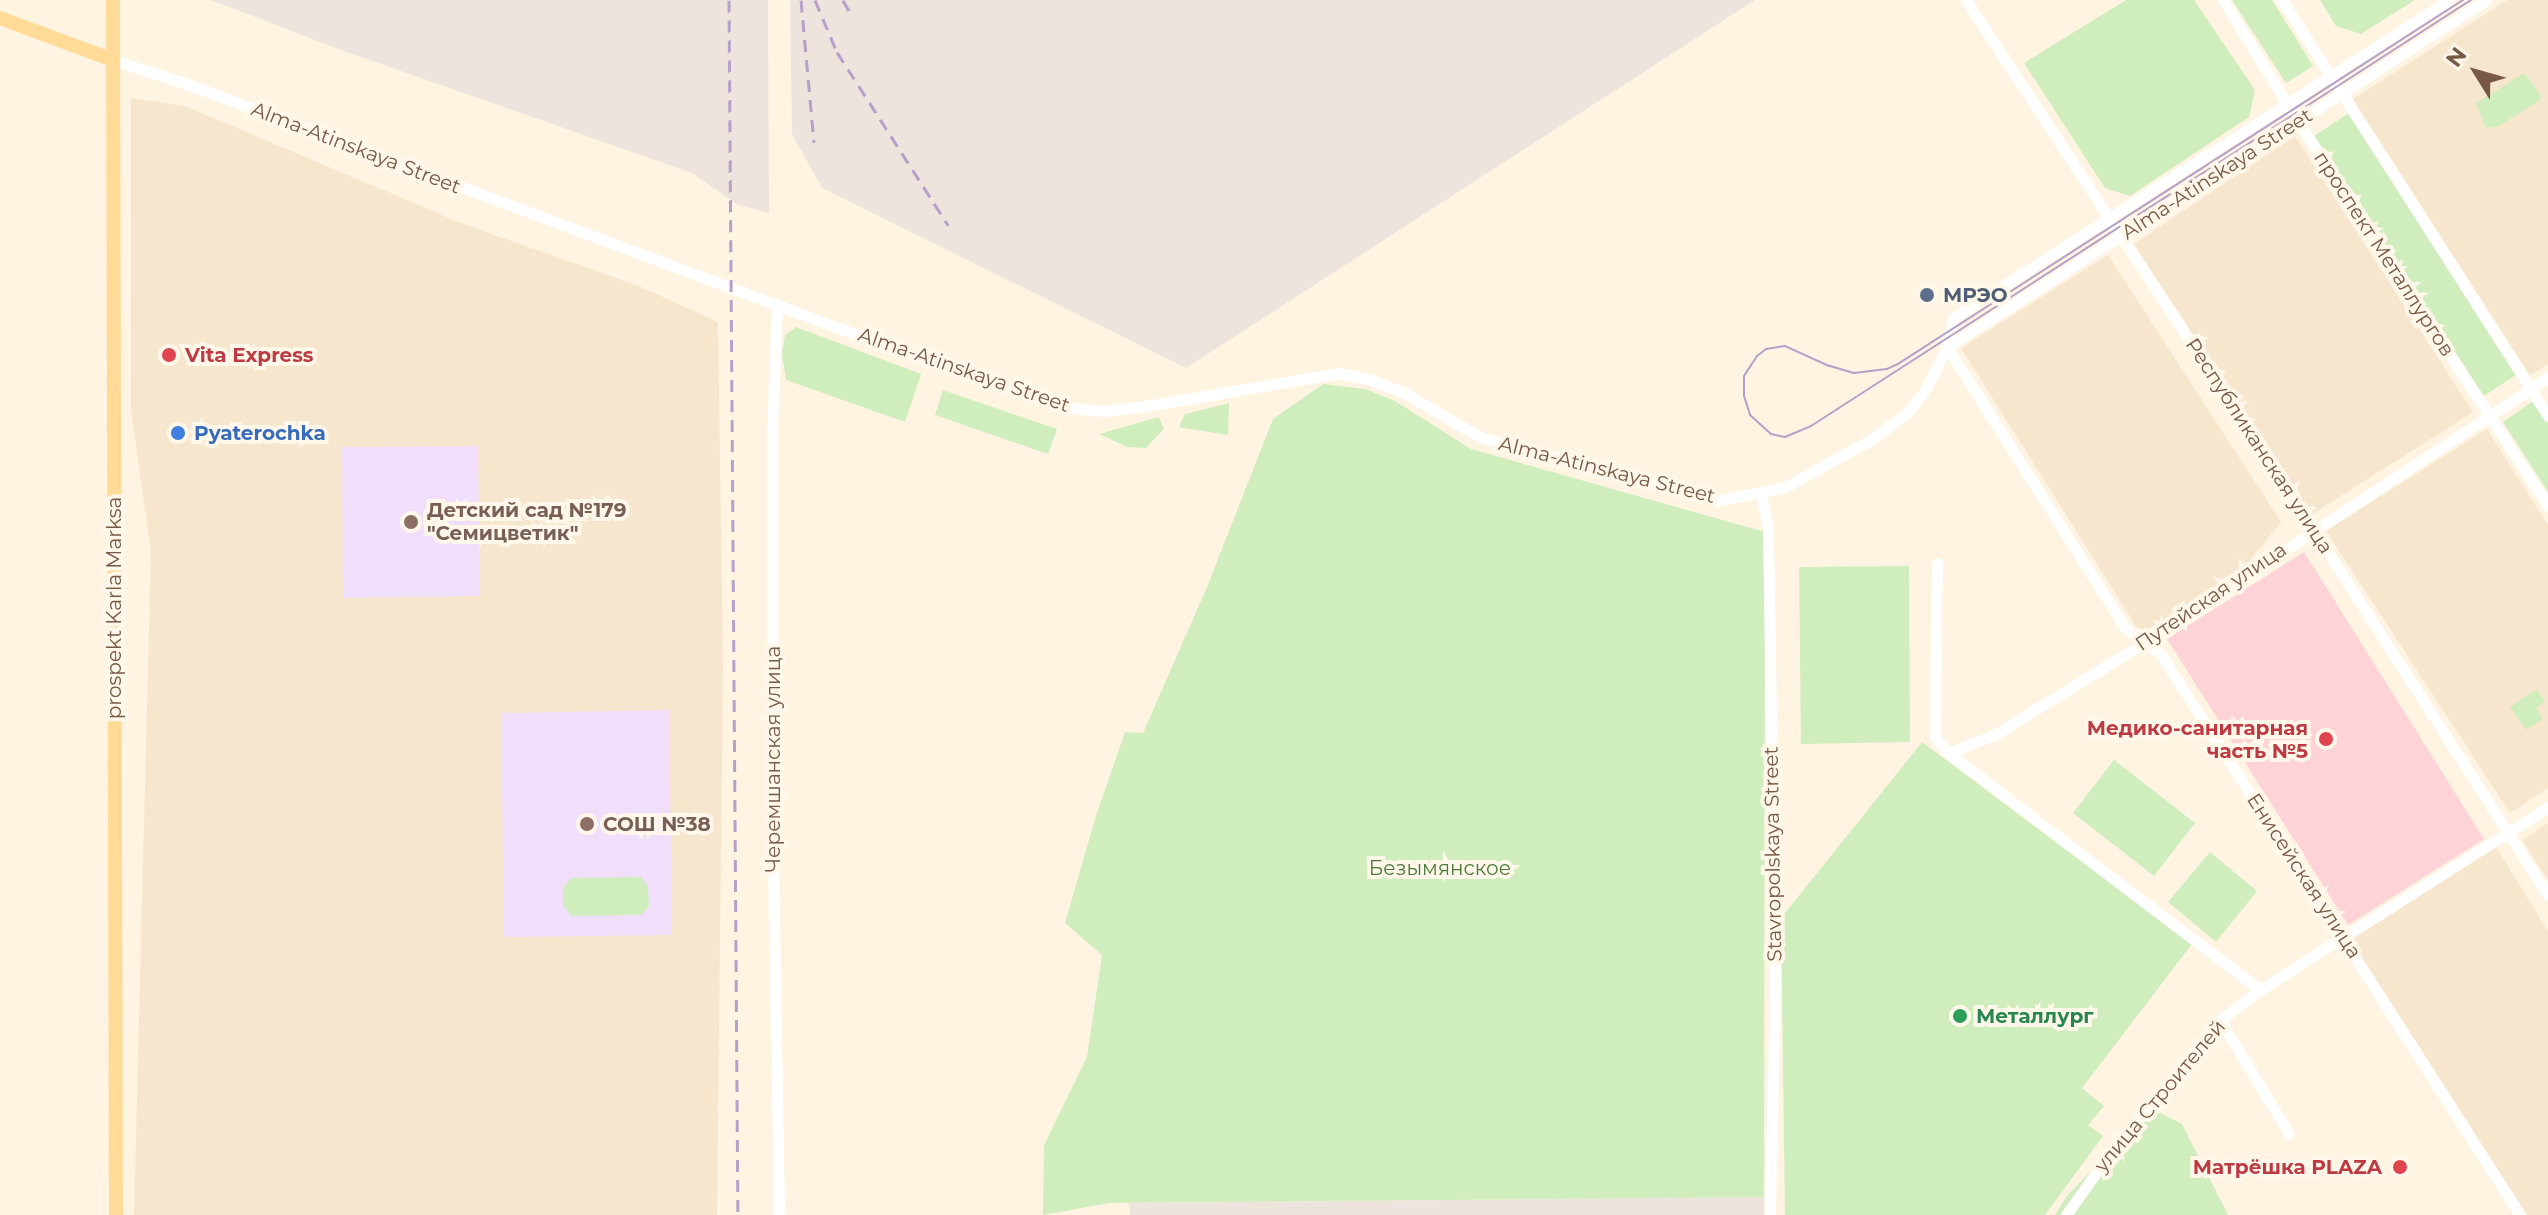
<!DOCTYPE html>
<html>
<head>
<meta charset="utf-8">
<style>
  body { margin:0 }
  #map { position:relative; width:2548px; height:1215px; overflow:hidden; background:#fef4e1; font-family:Montserrat,sans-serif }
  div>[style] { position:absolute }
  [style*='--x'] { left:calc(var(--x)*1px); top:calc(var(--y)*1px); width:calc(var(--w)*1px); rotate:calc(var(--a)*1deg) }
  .residential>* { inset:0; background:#f7e6ce }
  .industrial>* { inset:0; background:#ede5dd }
  .education>* { inset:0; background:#f1defb }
  .medical>* { inset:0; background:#fdd3d7 }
  .green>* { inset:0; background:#d0edbe }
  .minor>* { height:11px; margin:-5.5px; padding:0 5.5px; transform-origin:5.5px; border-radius:5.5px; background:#fff }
  .major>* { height:14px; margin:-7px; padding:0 7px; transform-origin:7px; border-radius:7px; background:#ffdb97 }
  .tram>* { height:2px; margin:-1px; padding:0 1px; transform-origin:1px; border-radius:1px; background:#b69fc9 }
  .rail>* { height:3px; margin-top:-1.5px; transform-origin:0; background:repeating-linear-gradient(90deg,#b69fc9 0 12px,transparent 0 20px) }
  .dots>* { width:22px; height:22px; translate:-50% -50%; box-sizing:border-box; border:4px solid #fff7e9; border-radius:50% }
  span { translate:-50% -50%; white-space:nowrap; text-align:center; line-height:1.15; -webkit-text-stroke:8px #fff7e9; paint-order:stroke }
  .street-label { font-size:20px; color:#785945 }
  .service-label { font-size:20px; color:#4e5e75; font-weight:700 }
  .left { translate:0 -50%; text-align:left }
  .health-label { font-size:20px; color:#be3a42; font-weight:700 }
  .right { translate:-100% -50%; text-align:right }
  .shop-label { font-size:20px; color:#366cbe; font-weight:700 }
  .education-label { font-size:20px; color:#785e54; font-weight:700 }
  .park-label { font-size:20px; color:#4b7a3a }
  .leisure-label { font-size:20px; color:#27864d; font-weight:700 }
  .north { position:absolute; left:2436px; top:32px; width:80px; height:80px; -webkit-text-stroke:6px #fff7e9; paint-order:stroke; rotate:307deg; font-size:22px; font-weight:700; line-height:32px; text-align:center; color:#785945 }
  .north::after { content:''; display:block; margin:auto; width:28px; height:36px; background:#785945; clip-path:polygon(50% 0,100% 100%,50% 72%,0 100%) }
</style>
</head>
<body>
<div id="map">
  <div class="residential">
    <div style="clip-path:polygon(2507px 0,2548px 0,2548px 364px,2530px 375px,2353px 99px)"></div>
    <div style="clip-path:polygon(131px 98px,185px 106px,461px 223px,641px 287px,718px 322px,723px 667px,717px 1215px,134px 1215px,151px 552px,131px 410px)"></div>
    <div style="clip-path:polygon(2295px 136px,2473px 412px,2311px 515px,2134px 244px)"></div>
    <div style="clip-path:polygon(2108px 255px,2281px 522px,2239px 574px,2141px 634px,1961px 348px)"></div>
    <div style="clip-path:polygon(2487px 429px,2548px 525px,2548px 788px,2510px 813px,2326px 531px)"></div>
    <div style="clip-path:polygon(2548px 823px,2548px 880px,2522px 840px)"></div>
    <div style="clip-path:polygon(2496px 847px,2548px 931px,2548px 1215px,2527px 1215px,2351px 940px)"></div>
  </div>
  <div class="industrial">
    <div style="clip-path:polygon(211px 0,768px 0,769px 213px,738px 205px,692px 173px,338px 49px)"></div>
    <div style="clip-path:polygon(790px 0,1755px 0,1186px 368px,822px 188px,792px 134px)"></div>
    <div style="clip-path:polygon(1764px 1197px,1764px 1215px,1130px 1215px,1129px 1203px)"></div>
  </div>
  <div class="education">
    <div style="clip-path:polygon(478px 446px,480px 596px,343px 598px,342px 447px)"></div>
    <div style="clip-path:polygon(669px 710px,672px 935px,504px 937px,501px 713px)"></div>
  </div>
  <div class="medical">
    <div style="clip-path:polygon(2304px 552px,2484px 839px,2348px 925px,2167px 639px)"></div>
  </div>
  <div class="green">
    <div style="clip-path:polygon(2126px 0,2194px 0,2255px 90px,2249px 117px,2130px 196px,2105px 188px,2024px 63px)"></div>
    <div style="clip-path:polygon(2232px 0,2272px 0,2313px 66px,2286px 83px)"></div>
    <div style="clip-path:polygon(2320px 0,2415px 0,2361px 34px,2336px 26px)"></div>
    <div style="clip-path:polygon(2524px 73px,2541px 95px,2540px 100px,2497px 127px,2486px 128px,2476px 103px)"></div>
    <div style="clip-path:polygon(2349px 113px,2519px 373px,2484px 396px,2314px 136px)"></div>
    <div style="clip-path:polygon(796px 327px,921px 374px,905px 422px,786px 380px,782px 354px,785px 335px)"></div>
    <div style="clip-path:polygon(1323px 384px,1365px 389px,1395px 401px,1471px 449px,1765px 532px,1764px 1197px,1109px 1203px,1043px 1215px,1044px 1145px,1087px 1057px,1102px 955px,1065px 923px,1095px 819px,1125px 732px,1143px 733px,1207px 587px,1273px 419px)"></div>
    <div style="clip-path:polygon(943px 390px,1057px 429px,1048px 454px,935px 415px)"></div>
    <div style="clip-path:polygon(2533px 401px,2548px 423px,2548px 492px,2503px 422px)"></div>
    <div style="clip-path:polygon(1229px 403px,1228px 435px,1179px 427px,1185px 414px)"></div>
    <div style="clip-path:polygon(1159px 417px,1164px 429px,1146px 448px,1127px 447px,1099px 434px)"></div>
    <div style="clip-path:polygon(1909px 566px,1910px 742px,1801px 744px,1799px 567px)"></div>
    <div style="clip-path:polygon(2537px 689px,2545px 702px,2536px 708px,2543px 719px,2526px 730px,2510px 707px)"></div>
    <div style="clip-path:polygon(1922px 742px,2192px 944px,2082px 1088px,2104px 1106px,2088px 1125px,2103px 1136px,2045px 1215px,1785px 1215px,1781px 918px)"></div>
    <div style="clip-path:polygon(2114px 760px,2195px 823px,2154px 876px,2073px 813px)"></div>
    <div style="clip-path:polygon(2210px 852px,2257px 891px,2216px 942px,2168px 902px)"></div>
    <div style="clip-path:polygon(641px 877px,648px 887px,649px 907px,641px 915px,571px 916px,563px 905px,563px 888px,571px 878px)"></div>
    <div style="clip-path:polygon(2151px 1108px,2182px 1124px,2228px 1215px,2055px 1215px,2067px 1196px)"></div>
  </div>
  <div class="minor">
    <div style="--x:1966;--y:0;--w:633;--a:56.74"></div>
    <div style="--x:2313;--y:529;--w:435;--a:57.3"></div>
    <div style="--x:2223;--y:0;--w:135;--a:58.3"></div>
    <div style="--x:2294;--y:115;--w:466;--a:57"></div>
    <div style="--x:2282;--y:0;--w:494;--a:57.4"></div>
    <div style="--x:113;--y:60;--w:78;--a:18"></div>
    <div style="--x:187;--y:84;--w:804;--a:20.53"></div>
    <div style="--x:940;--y:366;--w:145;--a:17.3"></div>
    <div style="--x:1078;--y:409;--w:28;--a:4"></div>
    <div style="--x:1106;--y:411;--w:46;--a:-7.4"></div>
    <div style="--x:1152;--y:405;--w:190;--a:-9.7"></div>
    <div style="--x:1339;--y:373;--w:33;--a:12"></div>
    <div style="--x:1371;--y:380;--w:34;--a:21"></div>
    <div style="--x:1403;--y:392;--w:89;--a:30.3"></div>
    <div style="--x:1480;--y:437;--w:245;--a:15.2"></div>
    <div style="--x:1716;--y:501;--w:70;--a:-11.5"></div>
    <div style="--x:1785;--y:487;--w:97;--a:-28.9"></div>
    <div style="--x:1870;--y:440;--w:46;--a:-36.1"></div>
    <div style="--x:1907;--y:413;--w:27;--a:-51"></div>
    <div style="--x:1924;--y:392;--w:51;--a:-62.9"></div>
    <div style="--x:1947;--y:347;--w:30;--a:-78"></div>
    <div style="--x:1953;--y:318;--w:589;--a:-32.67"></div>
    <div style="--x:777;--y:304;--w:130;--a:92.2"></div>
    <div style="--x:772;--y:434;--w:370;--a:90"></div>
    <div style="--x:772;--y:804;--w:411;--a:89"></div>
    <div style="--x:1949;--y:346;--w:639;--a:-32.79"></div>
    <div style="--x:1947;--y:347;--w:333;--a:57.6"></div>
    <div style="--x:2125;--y:628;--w:43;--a:35.5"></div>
    <div style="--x:2160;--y:653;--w:667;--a:57.36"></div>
    <div style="--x:1761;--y:494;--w:35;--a:78"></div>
    <div style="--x:1768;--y:528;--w:461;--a:89.1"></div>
    <div style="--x:1775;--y:989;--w:226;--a:91.3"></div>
    <div style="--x:1937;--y:563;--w:174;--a:90.7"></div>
    <div style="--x:1935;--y:737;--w:21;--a:51"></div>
    <div style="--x:1948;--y:753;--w:392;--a:37.2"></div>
    <div style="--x:1948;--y:753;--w:52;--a:-21.6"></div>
    <div style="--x:1996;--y:734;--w:175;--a:-31.7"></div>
    <div style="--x:2145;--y:642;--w:482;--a:-33.3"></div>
    <div style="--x:2220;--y:1020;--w:133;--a:58.8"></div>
    <div style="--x:2066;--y:1215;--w:71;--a:-54.7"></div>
    <div style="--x:2107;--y:1157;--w:178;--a:-50.5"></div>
    <div style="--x:2220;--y:1020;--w:50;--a:-36.9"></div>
    <div style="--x:2260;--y:990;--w:341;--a:-32.4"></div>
  </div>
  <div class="major">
    <div style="--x:113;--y:0;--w:1215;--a:89.86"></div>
    <div style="--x:0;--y:18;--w:121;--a:20.4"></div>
  </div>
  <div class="tram">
    <div style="--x:2463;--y:0;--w:672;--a:147.21"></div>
    <div style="--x:1898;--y:364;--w:12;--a:156"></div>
    <div style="--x:1887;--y:369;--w:33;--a:173"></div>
    <div style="--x:1854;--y:373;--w:26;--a:-164"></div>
    <div style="--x:1829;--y:366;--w:48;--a:-155.6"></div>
    <div style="--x:1785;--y:346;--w:19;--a:171"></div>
    <div style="--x:1766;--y:349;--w:11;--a:142"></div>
    <div style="--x:1757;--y:356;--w:24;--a:123"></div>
    <div style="--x:1744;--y:376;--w:20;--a:90"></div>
    <div style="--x:1744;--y:396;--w:20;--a:72"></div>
    <div style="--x:1750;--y:415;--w:28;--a:42"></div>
    <div style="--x:1771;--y:434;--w:14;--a:12"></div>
    <div style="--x:1785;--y:437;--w:28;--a:-23"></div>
    <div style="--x:1811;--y:426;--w:786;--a:-32.84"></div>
  </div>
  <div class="rail">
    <div style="--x:729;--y:0;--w:1215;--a:89.58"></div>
    <div style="--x:801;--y:0;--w:143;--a:84.8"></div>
    <div style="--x:815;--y:0;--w:56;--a:67.1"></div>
    <div style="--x:837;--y:52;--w:206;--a:57.3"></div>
    <div style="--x:843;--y:0;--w:18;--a:61"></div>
  </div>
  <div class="dots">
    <div style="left:1927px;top:295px;background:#5c6f8a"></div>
    <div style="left:169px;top:355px;background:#e0444e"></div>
    <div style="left:178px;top:433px;background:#3f7fe0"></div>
    <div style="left:411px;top:522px;background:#8d6e63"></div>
    <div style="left:2326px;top:739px;background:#e0444e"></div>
    <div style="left:587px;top:824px;background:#8d6e63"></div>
    <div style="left:1960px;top:1016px;background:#2e9e5b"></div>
    <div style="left:2400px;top:1167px;background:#e0444e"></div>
  </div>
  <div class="street-label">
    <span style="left:356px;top:148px;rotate:21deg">Alma-Atinskaya Street</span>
    <span style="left:2217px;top:174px;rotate:-33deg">Alma-Atinskaya Street</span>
    <span style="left:2384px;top:254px;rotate:57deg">проспект Металлургов</span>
    <span style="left:964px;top:370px;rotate:19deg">Alma-Atinskaya Street</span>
    <span style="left:2259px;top:446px;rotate:57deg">Республиканская улица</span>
    <span style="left:1607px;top:470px;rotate:14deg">Alma-Atinskaya Street</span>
    <span style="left:2211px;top:597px;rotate:-34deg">Путейская улица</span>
    <span style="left:114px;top:608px;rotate:-90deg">prospekt Karla Marksa</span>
    <span style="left:773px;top:759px;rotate:-90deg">Черемшанская улица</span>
    <span style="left:1773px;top:854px;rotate:-91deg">Stavropolskaya Street</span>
    <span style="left:2304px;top:876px;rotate:57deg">Енисейская улица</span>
    <span style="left:2160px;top:1096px;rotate:-50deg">улица Строителей</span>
  </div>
  <div class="service-label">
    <span class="left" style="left:1943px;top:295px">МРЭО</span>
  </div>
  <div class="health-label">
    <span class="left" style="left:185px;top:355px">Vita Express</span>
    <span class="right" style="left:2308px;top:740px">Медико-санитарная<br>часть №5</span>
    <span class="right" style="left:2382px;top:1167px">Матрёшка PLAZA</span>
  </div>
  <div class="shop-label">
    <span class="left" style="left:194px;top:433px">Pyaterochka</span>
  </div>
  <div class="education-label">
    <span class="left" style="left:427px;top:522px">Детский сад №179<br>"Семицветик"</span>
    <span class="left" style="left:603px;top:824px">СОШ №38</span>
  </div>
  <div class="park-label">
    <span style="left:1440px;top:868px">Безымянское</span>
  </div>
  <div class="leisure-label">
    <span class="left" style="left:1976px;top:1016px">Металлург</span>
  </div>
  <div class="north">N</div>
</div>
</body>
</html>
